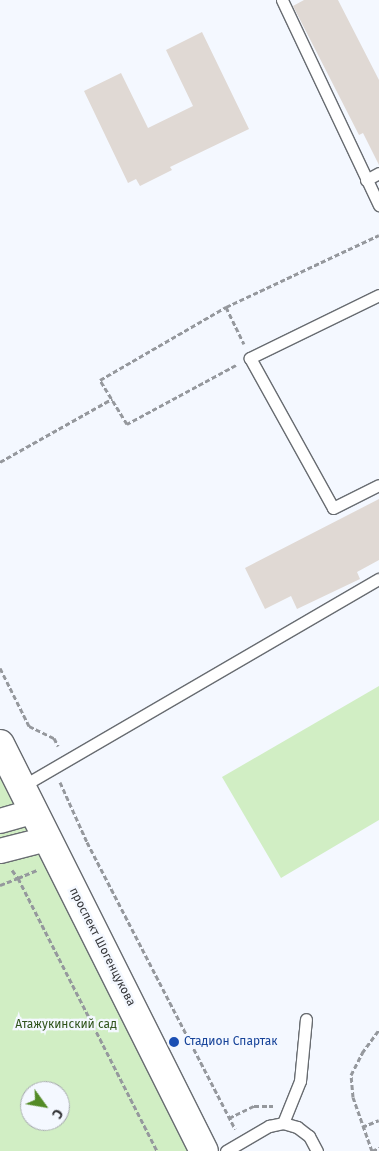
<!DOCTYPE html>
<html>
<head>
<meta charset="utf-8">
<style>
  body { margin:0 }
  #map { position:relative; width:379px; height:1151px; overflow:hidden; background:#f4f8ff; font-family:"Fira Sans",sans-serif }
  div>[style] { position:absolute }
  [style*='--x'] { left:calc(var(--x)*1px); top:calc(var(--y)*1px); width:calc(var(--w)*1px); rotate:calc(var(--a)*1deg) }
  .green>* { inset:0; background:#d1eec4 }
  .building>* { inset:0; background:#e0d9d4 }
  .path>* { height:3px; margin-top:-1.5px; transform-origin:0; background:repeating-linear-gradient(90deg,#95989d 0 5px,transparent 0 7.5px) }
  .roads { filter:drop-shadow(1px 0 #686c71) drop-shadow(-1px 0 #686c71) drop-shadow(0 1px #686c71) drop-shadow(0 -1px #686c71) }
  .service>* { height:11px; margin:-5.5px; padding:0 5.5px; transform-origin:5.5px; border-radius:5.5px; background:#fff }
  .minor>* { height:24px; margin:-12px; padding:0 12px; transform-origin:12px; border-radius:12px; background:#fff }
  .tertiary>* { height:28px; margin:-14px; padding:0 14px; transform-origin:14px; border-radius:14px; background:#fff }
  .dots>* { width:14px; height:14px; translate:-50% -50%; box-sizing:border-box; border:2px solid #f4f8ff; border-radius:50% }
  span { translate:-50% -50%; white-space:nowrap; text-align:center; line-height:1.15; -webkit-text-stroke:4.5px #f4f8ff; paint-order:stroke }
  .street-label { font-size:12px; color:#333437 }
  .park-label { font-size:12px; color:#2f531b }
  .transit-label { font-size:12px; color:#164399 }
  .left { translate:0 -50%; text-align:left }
  .north { position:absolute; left:20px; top:1081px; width:50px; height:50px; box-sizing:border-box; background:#f4f8ff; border:1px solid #a7aaaf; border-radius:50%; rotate:122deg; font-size:14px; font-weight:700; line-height:20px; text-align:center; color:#333437 }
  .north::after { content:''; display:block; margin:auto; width:18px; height:22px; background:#538b26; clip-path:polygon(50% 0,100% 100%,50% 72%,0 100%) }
</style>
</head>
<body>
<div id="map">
  <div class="green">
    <div style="clip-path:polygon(379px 686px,379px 820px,281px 878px,222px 777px)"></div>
    <div style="clip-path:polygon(evenodd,0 744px,204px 1151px,0 1151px,0 744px,30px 1091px,60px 1091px,60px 1121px,30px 1121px,30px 1091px)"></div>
  </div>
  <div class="building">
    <div style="clip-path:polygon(304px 0,338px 0,379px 80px,379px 165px,363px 133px,359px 135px,293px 6px)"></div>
    <div style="clip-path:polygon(202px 32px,249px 129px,170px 167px,172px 170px,140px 186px,136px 179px,128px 183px,84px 91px,121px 73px,148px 128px,193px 106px,166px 50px)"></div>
    <div style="clip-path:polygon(379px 499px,379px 560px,357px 572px,360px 579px,297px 609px,291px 596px,265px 609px,245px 568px)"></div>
  </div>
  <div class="path">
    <div style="--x:226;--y:307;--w:41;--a:64.1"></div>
    <div style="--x:236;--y:365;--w:124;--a:151.6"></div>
    <div style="--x:127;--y:424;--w:52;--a:-121.5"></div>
    <div style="--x:100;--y:380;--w:146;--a:-30.1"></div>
    <div style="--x:226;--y:307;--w:169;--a:-25.2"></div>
    <div style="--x:0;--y:462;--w:129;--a:-29.4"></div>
    <div style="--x:0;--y:668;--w:65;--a:63.4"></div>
    <div style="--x:29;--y:726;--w:28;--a:26"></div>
    <div style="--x:54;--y:738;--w:9;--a:63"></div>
    <div style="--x:60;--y:782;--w:66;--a:65.8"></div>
    <div style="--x:87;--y:842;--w:323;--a:62.7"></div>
    <div style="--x:12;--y:870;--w:10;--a:53"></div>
    <div style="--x:18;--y:878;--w:21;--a:-23"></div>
    <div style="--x:0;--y:885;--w:19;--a:-21"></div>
    <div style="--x:18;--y:878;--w:306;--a:63"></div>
    <div style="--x:229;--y:1118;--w:28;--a:-26"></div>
    <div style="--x:254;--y:1106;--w:19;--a:0"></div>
    <div style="--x:362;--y:1127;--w:18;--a:-22"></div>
    <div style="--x:372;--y:1151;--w:57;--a:-109.4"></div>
    <div style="--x:353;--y:1097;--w:22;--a:-95"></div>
    <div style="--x:351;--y:1075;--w:25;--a:-63"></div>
    <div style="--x:362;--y:1053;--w:29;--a:-54"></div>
    <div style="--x:372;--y:1151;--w:8;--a:-23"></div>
  </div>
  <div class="roads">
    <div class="service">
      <div style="--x:282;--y:0;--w:227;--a:64.7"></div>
      <div style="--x:366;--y:180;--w:15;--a:-28"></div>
      <div style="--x:379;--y:295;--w:144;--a:154"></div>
      <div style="--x:250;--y:358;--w:171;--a:61"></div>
      <div style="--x:333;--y:508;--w:51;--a:-26.6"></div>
      <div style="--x:21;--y:787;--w:414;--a:-30.2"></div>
      <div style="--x:283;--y:1123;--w:45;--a:-68"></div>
      <div style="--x:300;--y:1081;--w:62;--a:-84.5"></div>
      <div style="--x:226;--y:1151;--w:50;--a:-30.2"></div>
      <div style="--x:269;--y:1126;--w:14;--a:-12"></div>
      <div style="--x:283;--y:1123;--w:15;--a:16"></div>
      <div style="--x:297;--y:1127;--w:15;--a:37"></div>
      <div style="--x:309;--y:1136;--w:17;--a:62"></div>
    </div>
    <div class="minor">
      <div style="--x:0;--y:821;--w:35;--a:-16"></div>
      <div style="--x:0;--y:851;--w:49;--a:-14.3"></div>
    </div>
    <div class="tertiary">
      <div style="--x:0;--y:744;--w:455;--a:63.4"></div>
    </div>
  </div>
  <div class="dots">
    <div style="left:174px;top:1042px;background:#1a4fb4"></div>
  </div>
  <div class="street-label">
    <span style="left:102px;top:947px;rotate:63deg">проспект Шогенцукова</span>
  </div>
  <div class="park-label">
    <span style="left:66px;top:1025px">Атажукинский сад</span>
  </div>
  <div class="transit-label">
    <span class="left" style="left:184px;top:1042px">Стадион Спартак</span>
  </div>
  <div class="north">С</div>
</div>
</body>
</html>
